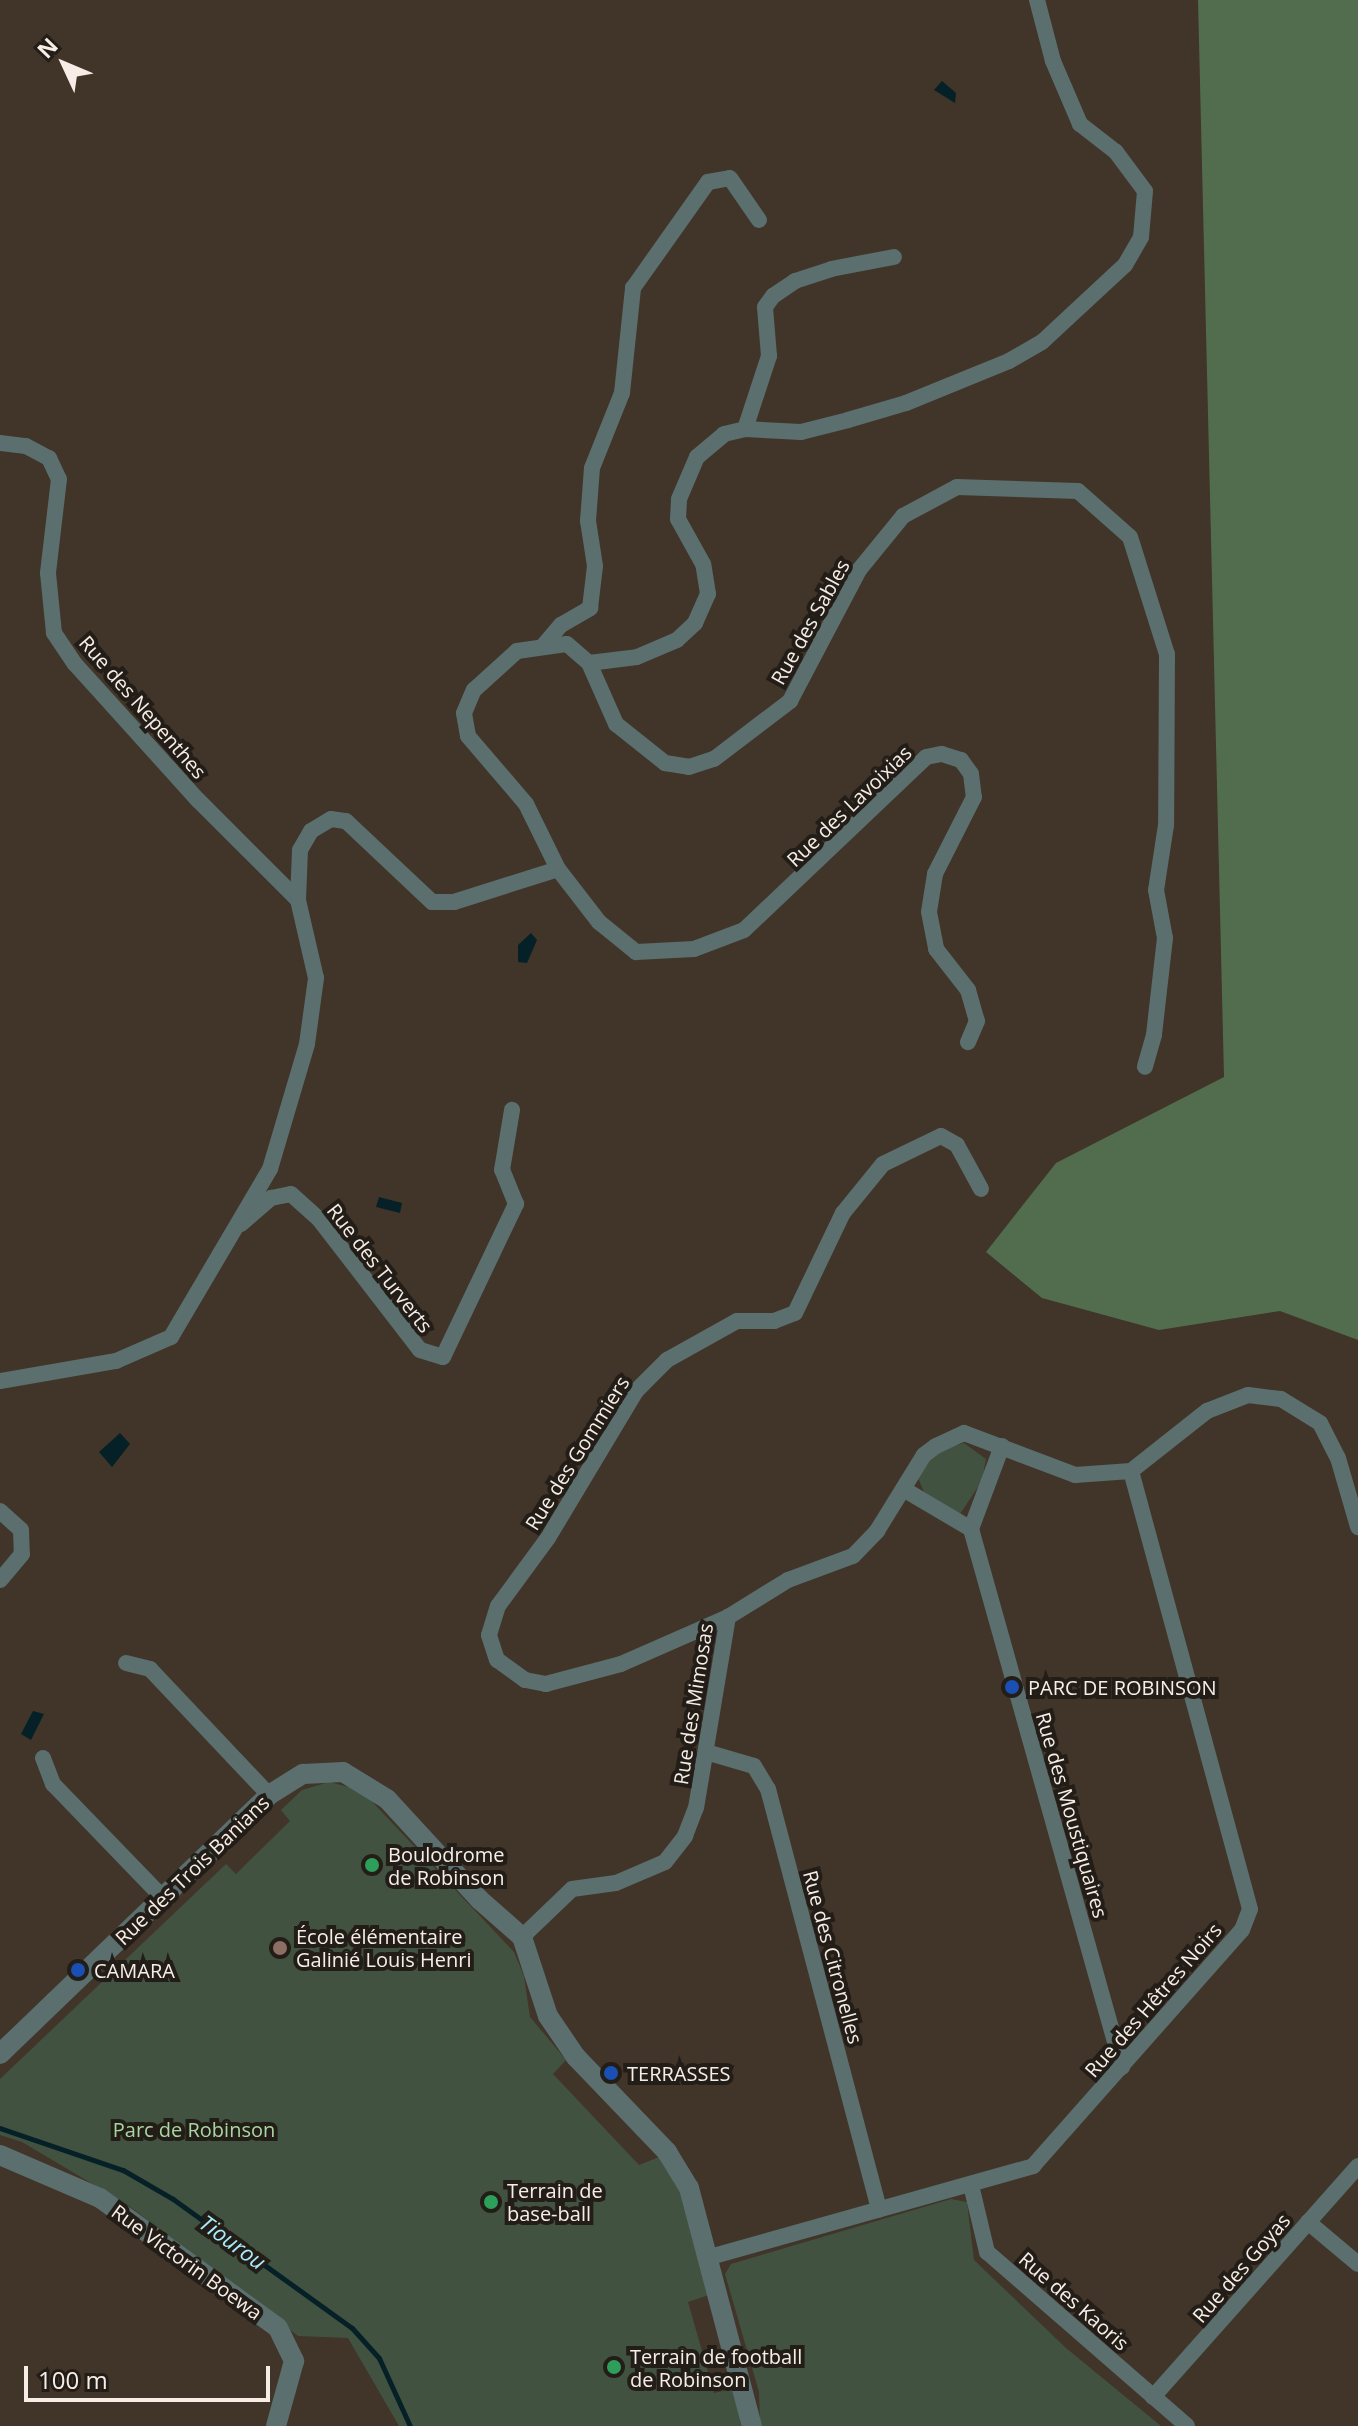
<!DOCTYPE html>
<html>
<head>
<meta charset="utf-8">
<style>
  body { margin:0 }
  #map { position:relative; width:1358px; height:2426px; overflow:hidden; background:#413429; font-family:"Open Sans",sans-serif }
  div>[style] { position:absolute }
  [style*='--x'] { left:calc(var(--x)*1px); top:calc(var(--y)*1px); width:calc(var(--w)*1px); rotate:calc(var(--a)*1deg) }
  .green>* { inset:0; background:#425240 }
  .forest>* { inset:0; background:#516d4e }
  .water>* { inset:0; background:#052127 }
  .stream>* { height:5px; margin:-2.5px; padding:0 2.5px; transform-origin:2.5px; border-radius:2.5px; background:#052127 }
  .minor>* { height:16px; margin:-8px; padding:0 8px; transform-origin:8px; border-radius:8px; background:#5a6f6e }
  .tertiary>* { height:20px; margin:-10px; padding:0 10px; transform-origin:10px; border-radius:10px; background:#5a6f6e }
  .dots>* { width:22px; height:22px; translate:-50% -50%; box-sizing:border-box; border:4px solid #231d18; border-radius:50% }
  span { translate:-50% -50%; white-space:nowrap; text-align:center; line-height:1.15; -webkit-text-stroke:8px #231d18; paint-order:stroke }
  .street-label { font-size:20px; color:#f6ede6 }
  .poi-label { font-size:20px; color:#f6ede6 }
  .left { translate:0 -50%; text-align:left }
  .park-label { font-size:20px; color:#a7d6a0 }
  .water-label { font-size:22px; color:#a9ecfc; font-style:italic }
  .north { position:absolute; left:24px; top:24px; width:80px; height:80px; -webkit-text-stroke:6px #231d18; paint-order:stroke; rotate:314deg; font-size:22px; font-weight:700; line-height:32px; text-align:center; color:#f6ede6 }
  .north::after { content:''; display:block; margin:auto; width:28px; height:36px; background:#f6ede6; clip-path:polygon(50% 0,100% 100%,50% 72%,0 100%) }
  .scale { position:absolute; left:24px; top:2366px; width:246px; height:36px; box-sizing:border-box; border:4px solid #f6ede6; border-top:0; padding-left:10px; font-size:24px; line-height:28px; white-space:nowrap; color:#f6ede6; -webkit-text-stroke:6px #231d18; paint-order:stroke }
</style>
</head>
<body>
<div id="map">
  <div class="green">
    <div style="clip-path:polygon(964px 1443px,986px 1459px,982px 1481px,960px 1514px,924px 1492px,918px 1478px,936px 1452px)"></div>
    <div style="clip-path:polygon(329px 1782px,361px 1790px,514px 1952px,524px 1976px,530px 2017px,566px 2060px,553px 2074px,639px 2165px,659px 2157px,677px 2180px,709px 2295px,688px 2302px,714px 2393px,736px 2388px,741px 2426px,399px 2426px,348px 2338px,298px 2336px,128px 2205px,22px 2142px,0 2135px,0 2079px,226px 1864px,236px 1874px,290px 1821px,281px 1810px,302px 1790px)"></div>
    <div style="clip-path:polygon(951px 2199px,967px 2202px,974px 2260px,1066px 2348px,1161px 2426px,760px 2426px,759px 2392px,725px 2274px,731px 2264px)"></div>
  </div>
  <div class="forest">
    <div style="clip-path:polygon(1198px 0,1358px 0,1358px 1340px,1280px 1311px,1159px 1330px,1042px 1298px,986px 1252px,1056px 1163px,1224px 1077px)"></div>
  </div>
  <div class="water">
    <div style="clip-path:polygon(942px 81px,956px 93px,955px 103px,934px 90px)"></div>
    <div style="clip-path:polygon(531px 933px,537px 940px,527px 963px,518px 962px,518px 945px)"></div>
    <div style="clip-path:polygon(379px 1197px,402px 1203px,400px 1213px,376px 1207px)"></div>
    <div style="clip-path:polygon(120px 1433px,130px 1444px,112px 1467px,99px 1452px)"></div>
    <div style="clip-path:polygon(33px 1711px,44px 1714px,31px 1740px,21px 1734px)"></div>
  </div>
  <div class="stream">
    <div style="--x:0;--y:2128;--w:130;--a:18.9"></div>
    <div style="--x:123;--y:2170;--w:58;--a:30.1"></div>
    <div style="--x:173;--y:2199;--w:221;--a:35.8"></div>
    <div style="--x:352;--y:2328;--w:40;--a:48"></div>
    <div style="--x:379;--y:2358;--w:75;--a:65.5"></div>
  </div>
  <div class="minor">
    <div style="--x:745;--y:429;--w:77;--a:-71.8"></div>
    <div style="--x:769;--y:356;--w:49;--a:-94.7"></div>
    <div style="--x:765;--y:307;--w:14;--a:-54"></div>
    <div style="--x:773;--y:296;--w:27;--a:-34"></div>
    <div style="--x:795;--y:281;--w:38;--a:-18"></div>
    <div style="--x:831;--y:269;--w:64;--a:-10.8"></div>
    <div style="--x:0;--y:443;--w:26;--a:7"></div>
    <div style="--x:26;--y:446;--w:26;--a:28"></div>
    <div style="--x:49;--y:458;--w:23;--a:65"></div>
    <div style="--x:59;--y:479;--w:95;--a:96.7"></div>
    <div style="--x:48;--y:573;--w:60;--a:84.3"></div>
    <div style="--x:54;--y:633;--w:37;--a:56"></div>
    <div style="--x:75;--y:664;--w:183;--a:47.9"></div>
    <div style="--x:198;--y:800;--w:141;--a:45"></div>
    <div style="--x:544;--y:645;--w:26;--a:-50"></div>
    <div style="--x:561;--y:625;--w:34;--a:-30"></div>
    <div style="--x:590;--y:608;--w:42;--a:-83.2"></div>
    <div style="--x:595;--y:566;--w:46;--a:-98.8"></div>
    <div style="--x:588;--y:521;--w:53;--a:-85.7"></div>
    <div style="--x:592;--y:468;--w:81;--a:-68.2"></div>
    <div style="--x:622;--y:393;--w:106;--a:-84"></div>
    <div style="--x:633;--y:288;--w:130;--a:-54.7"></div>
    <div style="--x:708;--y:182;--w:22;--a:-10"></div>
    <div style="--x:730;--y:178;--w:51;--a:55.4"></div>
    <div style="--x:589;--y:663;--w:67;--a:66.1"></div>
    <div style="--x:616;--y:724;--w:63;--a:38.5"></div>
    <div style="--x:665;--y:763;--w:24;--a:9"></div>
    <div style="--x:689;--y:767;--w:26;--a:-18"></div>
    <div style="--x:714;--y:759;--w:96;--a:-37.3"></div>
    <div style="--x:790;--y:701;--w:148;--a:-62.2"></div>
    <div style="--x:859;--y:570;--w:70;--a:-50.8"></div>
    <div style="--x:903;--y:516;--w:61;--a:-28.2"></div>
    <div style="--x:957;--y:487;--w:121;--a:1.9"></div>
    <div style="--x:1078;--y:491;--w:69;--a:41.5"></div>
    <div style="--x:1130;--y:537;--w:123;--a:72.5"></div>
    <div style="--x:1167;--y:654;--w:171;--a:90.3"></div>
    <div style="--x:1166;--y:825;--w:66;--a:98.7"></div>
    <div style="--x:1156;--y:890;--w:49;--a:79.4"></div>
    <div style="--x:1165;--y:938;--w:98;--a:96.5"></div>
    <div style="--x:1154;--y:1035;--w:33;--a:106"></div>
    <div style="--x:558;--y:869;--w:67;--a:52.3"></div>
    <div style="--x:599;--y:922;--w:48;--a:39"></div>
    <div style="--x:636;--y:952;--w:58;--a:-3"></div>
    <div style="--x:694;--y:949;--w:53;--a:-20.8"></div>
    <div style="--x:744;--y:930;--w:251;--a:-43.5"></div>
    <div style="--x:926;--y:757;--w:16;--a:-11"></div>
    <div style="--x:942;--y:754;--w:20;--a:18"></div>
    <div style="--x:961;--y:760;--w:17;--a:54"></div>
    <div style="--x:971;--y:774;--w:23;--a:83"></div>
    <div style="--x:974;--y:797;--w:86;--a:116.9"></div>
    <div style="--x:935;--y:874;--w:38;--a:99"></div>
    <div style="--x:929;--y:912;--w:38;--a:79"></div>
    <div style="--x:936;--y:949;--w:52;--a:52"></div>
    <div style="--x:968;--y:990;--w:32;--a:74"></div>
    <div style="--x:977;--y:1021;--w:23;--a:113"></div>
    <div style="--x:241;--y:1224;--w:40;--a:-41"></div>
    <div style="--x:271;--y:1198;--w:20;--a:-11"></div>
    <div style="--x:291;--y:1194;--w:38;--a:42"></div>
    <div style="--x:319;--y:1219;--w:165;--a:52.4"></div>
    <div style="--x:420;--y:1350;--w:24;--a:17"></div>
    <div style="--x:443;--y:1357;--w:170;--a:-64.5"></div>
    <div style="--x:516;--y:1204;--w:37;--a:-112"></div>
    <div style="--x:502;--y:1170;--w:61;--a:-80.5"></div>
    <div style="--x:0;--y:1381;--w:118;--a:-9.8"></div>
    <div style="--x:116;--y:1361;--w:60;--a:-23.6"></div>
    <div style="--x:171;--y:1337;--w:195;--a:-59.5"></div>
    <div style="--x:270;--y:1169;--w:130;--a:-73.5"></div>
    <div style="--x:307;--y:1044;--w:67;--a:-82.2"></div>
    <div style="--x:316;--y:978;--w:80;--a:-103"></div>
    <div style="--x:298;--y:900;--w:50;--a:-87.7"></div>
    <div style="--x:300;--y:850;--w:22;--a:-60"></div>
    <div style="--x:311;--y:831;--w:23;--a:-31"></div>
    <div style="--x:331;--y:819;--w:15;--a:8"></div>
    <div style="--x:346;--y:821;--w:118;--a:43.3"></div>
    <div style="--x:432;--y:902;--w:22;--a:0"></div>
    <div style="--x:454;--y:902;--w:109;--a:-17.6"></div>
    <div style="--x:558;--y:869;--w:72;--a:-116.2"></div>
    <div style="--x:526;--y:804;--w:89;--a:-130.5"></div>
    <div style="--x:468;--y:736;--w:23;--a:-100"></div>
    <div style="--x:464;--y:713;--w:25;--a:-67"></div>
    <div style="--x:474;--y:690;--w:58;--a:-42.2"></div>
    <div style="--x:517;--y:651;--w:50;--a:-8"></div>
    <div style="--x:567;--y:644;--w:29;--a:41"></div>
    <div style="--x:589;--y:663;--w:48;--a:-7.1"></div>
    <div style="--x:637;--y:657;--w:43;--a:-23"></div>
    <div style="--x:677;--y:640;--w:25;--a:-43"></div>
    <div style="--x:695;--y:623;--w:32;--a:-66"></div>
    <div style="--x:708;--y:594;--w:30;--a:-99"></div>
    <div style="--x:703;--y:564;--w:51;--a:-119.1"></div>
    <div style="--x:678;--y:519;--w:20;--a:-87"></div>
    <div style="--x:679;--y:499;--w:46;--a:-66.8"></div>
    <div style="--x:697;--y:457;--w:35;--a:-40"></div>
    <div style="--x:724;--y:434;--w:22;--a:-13"></div>
    <div style="--x:745;--y:429;--w:56;--a:3.1"></div>
    <div style="--x:801;--y:432;--w:49;--a:-14.3"></div>
    <div style="--x:848;--y:420;--w:60;--a:-16.3"></div>
    <div style="--x:906;--y:403;--w:111;--a:-22.2"></div>
    <div style="--x:1009;--y:361;--w:38;--a:-30"></div>
    <div style="--x:1042;--y:342;--w:113;--a:-42.9"></div>
    <div style="--x:1125;--y:265;--w:32;--a:-60"></div>
    <div style="--x:1141;--y:237;--w:46;--a:-85"></div>
    <div style="--x:1145;--y:191;--w:49;--a:-126.6"></div>
    <div style="--x:1116;--y:152;--w:46;--a:-142.1"></div>
    <div style="--x:1080;--y:124;--w:69;--a:-113.2"></div>
    <div style="--x:1053;--y:61;--w:63;--a:-104.7"></div>
    <div style="--x:1002;--y:1446;--w:89;--a:110.5"></div>
    <div style="--x:971;--y:1529;--w:559;--a:74.32"></div>
    <div style="--x:905;--y:1490;--w:77;--a:30.6"></div>
    <div style="--x:0;--y:1511;--w:28;--a:42"></div>
    <div style="--x:21;--y:1530;--w:24;--a:88"></div>
    <div style="--x:22;--y:1554;--w:34;--a:130"></div>
    <div style="--x:728;--y:1617;--w:117;--a:156.3"></div>
    <div style="--x:621;--y:1664;--w:78;--a:165.1"></div>
    <div style="--x:546;--y:1684;--w:21;--a:-169"></div>
    <div style="--x:525;--y:1680;--w:34;--a:-144"></div>
    <div style="--x:497;--y:1660;--w:26;--a:-108"></div>
    <div style="--x:489;--y:1635;--w:30;--a:-73"></div>
    <div style="--x:498;--y:1606;--w:84;--a:-53.7"></div>
    <div style="--x:548;--y:1538;--w:171;--a:-59.1"></div>
    <div style="--x:636;--y:1391;--w:44;--a:-45"></div>
    <div style="--x:667;--y:1360;--w:80;--a:-29.1"></div>
    <div style="--x:737;--y:1321;--w:37;--a:0"></div>
    <div style="--x:774;--y:1321;--w:22;--a:-21"></div>
    <div style="--x:795;--y:1313;--w:111;--a:-64.4"></div>
    <div style="--x:843;--y:1213;--w:63;--a:-50.8"></div>
    <div style="--x:883;--y:1164;--w:64;--a:-25.8"></div>
    <div style="--x:941;--y:1136;--w:18;--a:29"></div>
    <div style="--x:957;--y:1145;--w:50;--a:61.4"></div>
    <div style="--x:126;--y:1663;--w:25;--a:14"></div>
    <div style="--x:150;--y:1669;--w:173;--a:46.6"></div>
    <div style="--x:706;--y:1752;--w:50;--a:16.3"></div>
    <div style="--x:754;--y:1766;--w:27;--a:59"></div>
    <div style="--x:768;--y:1789;--w:435;--a:75.2"></div>
    <div style="--x:43;--y:1758;--w:28;--a:69"></div>
    <div style="--x:53;--y:1784;--w:158;--a:46"></div>
    <div style="--x:522;--y:1937;--w:69;--a:-43.8"></div>
    <div style="--x:572;--y:1889;--w:44;--a:-7.8"></div>
    <div style="--x:616;--y:1883;--w:53;--a:-23.2"></div>
    <div style="--x:665;--y:1862;--w:33;--a:-52"></div>
    <div style="--x:685;--y:1836;--w:30;--a:-69"></div>
    <div style="--x:696;--y:1808;--w:194;--a:-80.5"></div>
    <div style="--x:728;--y:1617;--w:70;--a:-31.7"></div>
    <div style="--x:788;--y:1580;--w:69;--a:-20.3"></div>
    <div style="--x:853;--y:1556;--w:35;--a:-46"></div>
    <div style="--x:877;--y:1531;--w:89;--a:-58.3"></div>
    <div style="--x:924;--y:1455;--w:15;--a:-37"></div>
    <div style="--x:936;--y:1446;--w:31;--a:-25"></div>
    <div style="--x:964;--y:1433;--w:119;--a:20.7"></div>
    <div style="--x:1075;--y:1475;--w:56;--a:-4.1"></div>
    <div style="--x:1131;--y:1471;--w:97;--a:-38.3"></div>
    <div style="--x:1207;--y:1411;--w:44;--a:-21.3"></div>
    <div style="--x:1248;--y:1395;--w:33;--a:7"></div>
    <div style="--x:1281;--y:1399;--w:46;--a:31.6"></div>
    <div style="--x:1320;--y:1423;--w:39;--a:63"></div>
    <div style="--x:1338;--y:1458;--w:72;--a:73.8"></div>
    <div style="--x:971;--y:2185;--w:69;--a:76.6"></div>
    <div style="--x:987;--y:2252;--w:265;--a:41"></div>
    <div style="--x:1308;--y:2222;--w:65;--a:40"></div>
    <div style="--x:710;--y:2257;--w:336;--a:-15.7"></div>
    <div style="--x:1033;--y:2166;--w:315;--a:-48.5"></div>
    <div style="--x:1242;--y:1930;--w:22;--a:-69"></div>
    <div style="--x:1250;--y:1909;--w:454;--a:-105.2"></div>
    <div style="--x:1153;--y:2397;--w:309;--a:-48.4"></div>
  </div>
  <div class="tertiary">
    <div style="--x:0;--y:2054;--w:373;--a:-43.9"></div>
    <div style="--x:269;--y:1795;--w:40;--a:-32"></div>
    <div style="--x:303;--y:1774;--w:40;--a:-2.9"></div>
    <div style="--x:343;--y:1772;--w:52;--a:31.5"></div>
    <div style="--x:387;--y:1799;--w:137;--a:47.4"></div>
    <div style="--x:480;--y:1900;--w:56;--a:41.4"></div>
    <div style="--x:522;--y:1937;--w:83;--a:71.8"></div>
    <div style="--x:548;--y:2016;--w:50;--a:55.7"></div>
    <div style="--x:576;--y:2057;--w:132;--a:46.2"></div>
    <div style="--x:667;--y:2152;--w:42;--a:58.6"></div>
    <div style="--x:689;--y:2188;--w:246;--a:75.2"></div>
    <div style="--x:0;--y:2155;--w:109;--a:23.3"></div>
    <div style="--x:100;--y:2198;--w:220;--a:36.1"></div>
    <div style="--x:278;--y:2328;--w:37;--a:64"></div>
    <div style="--x:294;--y:2361;--w:67;--a:105.5"></div>
  </div>
  <div class="dots">
    <div style="left:1012px;top:1687px;background:#1a4fb4"></div>
    <div style="left:372px;top:1865px;background:#2e9e5b"></div>
    <div style="left:280px;top:1948px;background:#8d6e63"></div>
    <div style="left:78px;top:1970px;background:#1a4fb4"></div>
    <div style="left:611px;top:2073px;background:#1a4fb4"></div>
    <div style="left:491px;top:2202px;background:#2e9e5b"></div>
    <div style="left:614px;top:2367px;background:#2e9e5b"></div>
  </div>
  <div class="street-label">
    <span style="left:810px;top:622px;rotate:-61deg">Rue des Sables</span>
    <span style="left:143px;top:707px;rotate:49deg">Rue des Nepenthes</span>
    <span style="left:849px;top:806px;rotate:-44deg">Rue des Lavoixias</span>
    <span style="left:380px;top:1268px;rotate:52deg">Rue des Turverts</span>
    <span style="left:577px;top:1453px;rotate:-58deg">Rue des Gommiers</span>
    <span style="left:693px;top:1704px;rotate:-81deg">Rue des Mimosas</span>
    <span style="left:1072px;top:1815px;rotate:74deg">Rue des Moustiquaires</span>
    <span style="left:192px;top:1870px;rotate:-44deg">Rue des Trois Banians</span>
    <span style="left:833px;top:1957px;rotate:75deg">Rue des Citronelles</span>
    <span style="left:1153px;top:2000px;rotate:-49deg">Rue des Hêtres Noirs</span>
    <span style="left:187px;top:2262px;rotate:36deg">Rue Victorin Boewa</span>
    <span style="left:1241px;top:2268px;rotate:-49deg">Rue des Goyas</span>
    <span style="left:1074px;top:2301px;rotate:41deg">Rue des Kaoris</span>
  </div>
  <div class="poi-label">
    <span class="left" style="left:1028px;top:1687px">PARC DE ROBINSON</span>
    <span class="left" style="left:388px;top:1866px">Boulodrome<br>de Robinson</span>
    <span class="left" style="left:296px;top:1948px">École élémentaire<br>Galinié Louis Henri</span>
    <span class="left" style="left:94px;top:1970px">CAMARA</span>
    <span class="left" style="left:627px;top:2073px">TERRASSES</span>
    <span class="left" style="left:507px;top:2202px">Terrain de<br>base-ball</span>
    <span class="left" style="left:630px;top:2368px">Terrain de football<br>de Robinson</span>
  </div>
  <div class="park-label">
    <span style="left:194px;top:2129px">Parc de Robinson</span>
  </div>
  <div class="water-label">
    <span style="left:233px;top:2242px;rotate:36deg">Tiourou</span>
  </div>
  <div class="north">N</div>
  <div class="scale">100 m</div>
</div>
</body>
</html>
